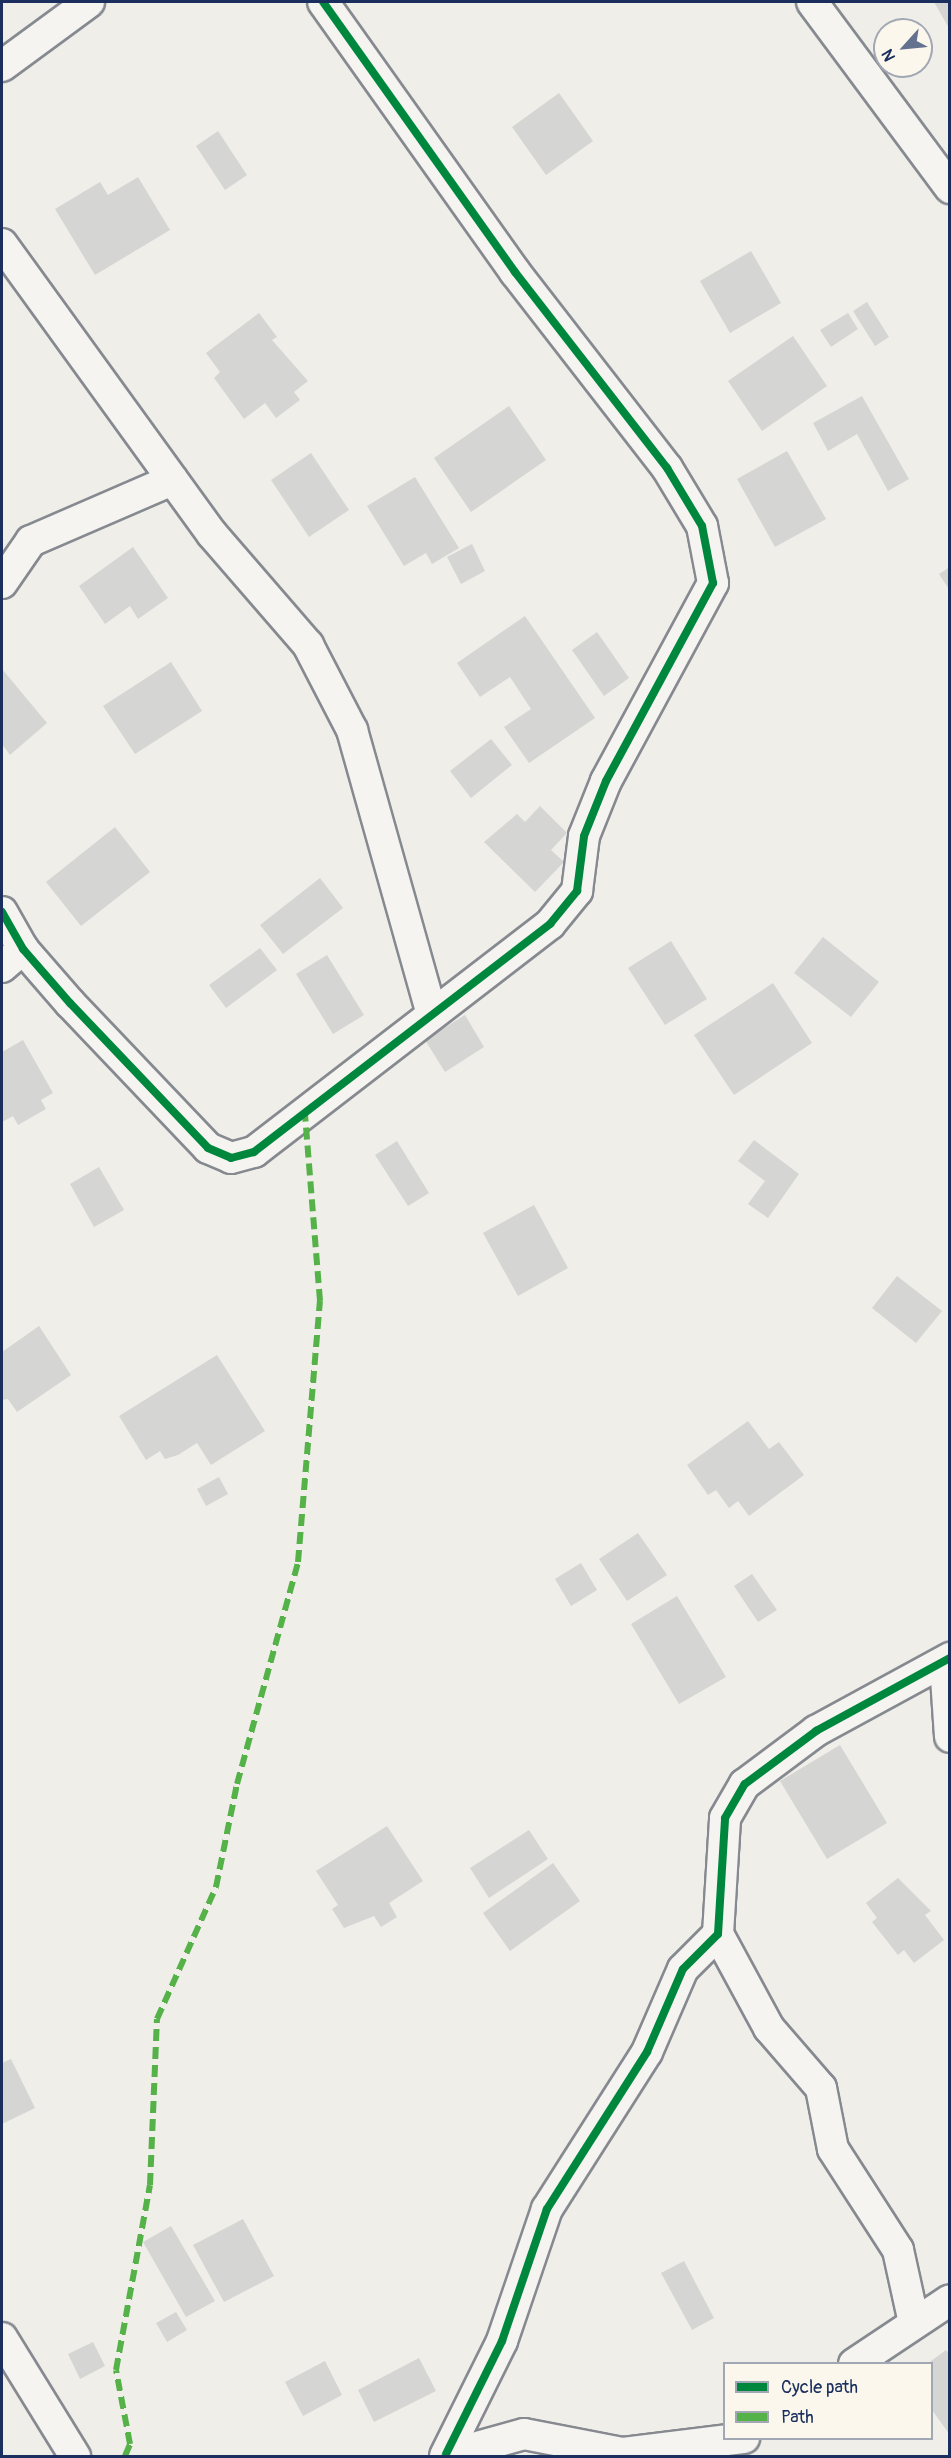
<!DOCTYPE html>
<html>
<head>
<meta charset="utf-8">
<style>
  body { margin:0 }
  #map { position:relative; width:951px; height:2458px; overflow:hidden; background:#efeee9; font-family:Pangolin,sans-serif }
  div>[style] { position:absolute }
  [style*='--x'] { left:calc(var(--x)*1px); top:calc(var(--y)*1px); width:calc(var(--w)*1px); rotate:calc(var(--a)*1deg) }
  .building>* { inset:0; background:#d5d5d4 }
  .roads { filter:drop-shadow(2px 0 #868a90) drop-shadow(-2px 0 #868a90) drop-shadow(0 2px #868a90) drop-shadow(0 -2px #868a90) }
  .minor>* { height:30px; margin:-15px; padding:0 15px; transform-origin:15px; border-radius:15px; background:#f5f4f0 }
  .quiet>* { height:6px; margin-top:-3px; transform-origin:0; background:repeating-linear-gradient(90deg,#55b248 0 12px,transparent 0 18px) }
  .cycleway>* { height:8px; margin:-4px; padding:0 4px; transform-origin:4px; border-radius:4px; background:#00873e }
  span { translate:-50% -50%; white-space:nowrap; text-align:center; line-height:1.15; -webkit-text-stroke:6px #fbf7ec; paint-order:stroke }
  .frame { position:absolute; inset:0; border:3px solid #1b2f5e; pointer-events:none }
  .legend { position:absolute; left:723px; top:2362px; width:210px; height:78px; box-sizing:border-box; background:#fbf7ec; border:2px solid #a1a7b3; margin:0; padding:8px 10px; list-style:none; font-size:18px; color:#1b2f5e }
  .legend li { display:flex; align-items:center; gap:12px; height:30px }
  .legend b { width:30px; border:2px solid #a1a7b3 }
  .north { position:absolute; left:873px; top:18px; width:60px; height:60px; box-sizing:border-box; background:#fbf7ec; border:2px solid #a1a7b3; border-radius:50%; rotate:243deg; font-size:16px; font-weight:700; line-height:24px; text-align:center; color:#1b2f5e }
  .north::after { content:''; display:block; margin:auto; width:21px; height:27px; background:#65728f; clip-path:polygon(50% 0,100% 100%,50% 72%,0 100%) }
</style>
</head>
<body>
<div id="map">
  <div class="building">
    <div style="clip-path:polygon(934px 2px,950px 2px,950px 30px)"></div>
    <div style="clip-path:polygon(559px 93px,593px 141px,546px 175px,512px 127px)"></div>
    <div style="clip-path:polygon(218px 131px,247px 175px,225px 190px,196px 146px)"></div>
    <div style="clip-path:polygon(138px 177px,170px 230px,95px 275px,55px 209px,100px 182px,108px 195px)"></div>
    <div style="clip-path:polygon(751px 251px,781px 303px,730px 333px,700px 281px)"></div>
    <div style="clip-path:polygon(867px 302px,889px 337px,875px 346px,853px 311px)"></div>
    <div style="clip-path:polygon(259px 313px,277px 337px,272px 340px,308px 381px,294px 392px,300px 400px,276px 418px,265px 403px,244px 419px,214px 378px,220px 372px,206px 353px)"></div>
    <div style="clip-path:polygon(848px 313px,858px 329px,831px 347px,820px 330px)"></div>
    <div style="clip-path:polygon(793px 336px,827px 386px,762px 431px,728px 381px)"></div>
    <div style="clip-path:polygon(862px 396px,909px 479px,888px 491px,857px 434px,828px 451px,813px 423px)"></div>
    <div style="clip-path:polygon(509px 406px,546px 460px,471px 512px,434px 458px)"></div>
    <div style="clip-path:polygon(787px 451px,826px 519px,775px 547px,737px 479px)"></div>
    <div style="clip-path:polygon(311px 453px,349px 510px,309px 537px,271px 480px)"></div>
    <div style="clip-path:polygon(415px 477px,459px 548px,432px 564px,426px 553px,404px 566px,367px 506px)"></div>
    <div style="clip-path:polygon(472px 544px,485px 571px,461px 584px,447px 557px)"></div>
    <div style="clip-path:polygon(133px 547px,168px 598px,138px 619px,130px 606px,105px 624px,79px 586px)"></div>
    <div style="clip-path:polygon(950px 567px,950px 591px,939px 574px)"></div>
    <div style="clip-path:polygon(525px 616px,595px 718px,529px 763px,504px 727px,531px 709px,510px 677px,480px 697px,457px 663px)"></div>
    <div style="clip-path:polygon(597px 632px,629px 678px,604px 696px,572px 650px)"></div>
    <div style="clip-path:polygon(171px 662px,202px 711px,135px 754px,103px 706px)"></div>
    <div style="clip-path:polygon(2px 669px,47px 723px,10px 755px,2px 744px)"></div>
    <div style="clip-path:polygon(491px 739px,512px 765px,471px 798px,450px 771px)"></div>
    <div style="clip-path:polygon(540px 806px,567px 833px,551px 850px,564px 862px,535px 892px,484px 842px,517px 814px,525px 822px)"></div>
    <div style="clip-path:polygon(115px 827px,150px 872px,81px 926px,46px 882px)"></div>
    <div style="clip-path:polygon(320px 878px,343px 908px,283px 954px,260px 925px)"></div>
    <div style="clip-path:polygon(823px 937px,879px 982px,851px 1017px,794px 973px)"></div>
    <div style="clip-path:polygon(671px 941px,707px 999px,665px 1025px,628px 968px)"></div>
    <div style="clip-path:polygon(260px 948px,277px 970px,226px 1008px,209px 985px)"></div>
    <div style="clip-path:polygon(327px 955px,364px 1015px,333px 1034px,296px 974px)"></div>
    <div style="clip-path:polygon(773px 983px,812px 1043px,734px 1095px,694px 1035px)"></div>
    <div style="clip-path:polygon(465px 1015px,484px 1047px,445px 1072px,425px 1040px)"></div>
    <div style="clip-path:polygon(23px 1040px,53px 1093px,41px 1100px,46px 1109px,18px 1125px,13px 1116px,2px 1122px,2px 1052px)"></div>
    <div style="clip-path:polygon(754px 1140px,799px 1174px,768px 1218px,748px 1204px,765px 1181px,738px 1161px)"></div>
    <div style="clip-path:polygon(397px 1141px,429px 1193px,408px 1206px,375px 1155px)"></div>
    <div style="clip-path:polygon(99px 1167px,124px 1210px,94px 1227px,70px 1184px)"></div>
    <div style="clip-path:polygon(534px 1205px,568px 1268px,518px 1296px,483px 1233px)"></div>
    <div style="clip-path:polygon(897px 1276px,942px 1311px,916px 1343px,872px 1308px)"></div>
    <div style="clip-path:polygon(39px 1326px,71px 1375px,17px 1412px,8px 1399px,2px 1400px,2px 1352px)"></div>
    <div style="clip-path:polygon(217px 1355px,265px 1431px,211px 1465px,197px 1443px,178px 1455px,165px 1459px,160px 1451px,146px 1460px,119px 1416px)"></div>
    <div style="clip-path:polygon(748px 1421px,769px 1449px,779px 1442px,804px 1475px,749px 1516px,738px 1501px,729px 1508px,716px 1490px,708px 1495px,687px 1465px)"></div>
    <div style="clip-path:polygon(219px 1477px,228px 1494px,206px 1506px,197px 1489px)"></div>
    <div style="clip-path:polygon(638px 1533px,667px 1575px,627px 1601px,599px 1559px)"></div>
    <div style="clip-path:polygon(581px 1563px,597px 1590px,571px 1606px,555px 1579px)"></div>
    <div style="clip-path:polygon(752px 1574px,777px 1610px,758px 1622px,734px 1586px)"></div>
    <div style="clip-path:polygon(677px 1596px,726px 1677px,679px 1704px,631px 1624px)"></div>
    <div style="clip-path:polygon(840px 1745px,887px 1823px,827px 1859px,780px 1781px)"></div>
    <div style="clip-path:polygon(387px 1826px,423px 1881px,389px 1903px,397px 1917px,381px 1927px,374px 1916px,344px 1928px,332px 1909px,338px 1905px,316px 1871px)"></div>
    <div style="clip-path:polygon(529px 1830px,548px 1859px,489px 1898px,470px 1868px)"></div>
    <div style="clip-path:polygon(553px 1863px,580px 1901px,510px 1951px,483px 1913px)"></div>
    <div style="clip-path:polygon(898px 1878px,931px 1911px,925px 1915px,944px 1940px,914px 1963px,904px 1950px,898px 1955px,872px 1922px,877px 1918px,866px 1903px)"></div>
    <div style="clip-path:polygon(11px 2059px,35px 2108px,2px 2124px,2px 2063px)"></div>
    <div style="clip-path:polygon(243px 2219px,274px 2276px,224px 2302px,193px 2245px)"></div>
    <div style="clip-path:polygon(171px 2226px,215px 2301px,186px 2317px,143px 2242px)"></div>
    <div style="clip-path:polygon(684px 2261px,714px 2318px,692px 2330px,661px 2273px)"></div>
    <div style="clip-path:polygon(176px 2312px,187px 2330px,167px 2342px,156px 2323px)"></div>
    <div style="clip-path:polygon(93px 2342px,105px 2366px,80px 2379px,68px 2354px)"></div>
    <div style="clip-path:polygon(946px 2350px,950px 2355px,950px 2435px,932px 2410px,932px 2364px,927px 2364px)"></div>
    <div style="clip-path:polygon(419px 2358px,436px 2391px,374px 2422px,358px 2390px)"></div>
    <div style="clip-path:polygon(325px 2361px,342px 2395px,303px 2416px,285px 2382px)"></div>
  </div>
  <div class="roads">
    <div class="minor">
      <div style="--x:812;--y:2;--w:232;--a:53.4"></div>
      <div style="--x:2;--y:66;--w:108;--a:-36.3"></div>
      <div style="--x:2;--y:244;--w:358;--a:54.1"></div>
      <div style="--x:212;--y:534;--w:147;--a:49.1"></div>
      <div style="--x:308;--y:645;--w:96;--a:62.6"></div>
      <div style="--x:352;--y:730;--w:292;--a:74.3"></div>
      <div style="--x:2;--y:583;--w:51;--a:-55.4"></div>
      <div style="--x:31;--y:541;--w:154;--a:-23.4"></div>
      <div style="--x:2;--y:912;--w:43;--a:60.4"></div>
      <div style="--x:23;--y:949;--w:72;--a:49"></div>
      <div style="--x:70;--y:1003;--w:200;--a:46.4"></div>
      <div style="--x:208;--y:1148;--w:25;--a:23"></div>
      <div style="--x:231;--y:1158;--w:24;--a:-15"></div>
      <div style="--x:254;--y:1152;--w:374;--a:-37.6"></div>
      <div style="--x:550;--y:924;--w:43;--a:-50.7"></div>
      <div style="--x:577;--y:891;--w:55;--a:-82.7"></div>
      <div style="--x:584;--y:836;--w:59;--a:-68.2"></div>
      <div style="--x:606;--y:781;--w:225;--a:-61.6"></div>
      <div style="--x:713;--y:583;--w:58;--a:-100.9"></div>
      <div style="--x:702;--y:526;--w:68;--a:-121.1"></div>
      <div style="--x:667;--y:468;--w:248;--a:-127.8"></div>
      <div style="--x:515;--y:272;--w:331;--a:-125.4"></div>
      <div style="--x:2;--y:967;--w:28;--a:-41"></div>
      <div style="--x:945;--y:1663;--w:74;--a:86.1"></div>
      <div style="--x:718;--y:1934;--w:107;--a:61.5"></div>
      <div style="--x:769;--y:2028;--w:79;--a:49.1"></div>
      <div style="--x:821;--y:2088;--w:62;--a:78.9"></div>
      <div style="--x:833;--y:2149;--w:120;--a:57.2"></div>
      <div style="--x:898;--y:2250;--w:75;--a:77.6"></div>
      <div style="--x:2;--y:2338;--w:139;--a:58.3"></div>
      <div style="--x:854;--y:2364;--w:115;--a:-33.7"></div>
      <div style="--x:446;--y:2454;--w:126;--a:-63.6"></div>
      <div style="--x:502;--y:2341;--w:139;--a:-71.2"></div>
      <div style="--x:547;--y:2209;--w:186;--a:-57.5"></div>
      <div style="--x:647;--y:2052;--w:90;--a:-66.6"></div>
      <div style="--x:683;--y:1969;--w:49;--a:-45"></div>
      <div style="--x:718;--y:1934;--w:116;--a:-86.5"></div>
      <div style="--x:725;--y:1818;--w:39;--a:-60"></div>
      <div style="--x:745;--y:1784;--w:89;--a:-36.7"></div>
      <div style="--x:816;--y:1731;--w:153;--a:-28.6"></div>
      <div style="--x:445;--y:2456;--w:82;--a:-15.6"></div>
      <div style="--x:524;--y:2434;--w:100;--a:11"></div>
      <div style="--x:622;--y:2453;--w:123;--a:-7"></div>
    </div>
  </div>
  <div class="quiet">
    <div style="--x:125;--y:2456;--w:13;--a:-67"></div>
    <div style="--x:130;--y:2444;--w:75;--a:-100.7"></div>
    <div style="--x:116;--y:2370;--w:188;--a:-79.6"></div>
    <div style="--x:150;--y:2185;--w:166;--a:-87.6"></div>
    <div style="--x:157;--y:2019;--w:145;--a:-65.9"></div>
    <div style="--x:216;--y:1887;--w:105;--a:-78.5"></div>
    <div style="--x:237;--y:1784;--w:230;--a:-74.6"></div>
    <div style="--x:298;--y:1562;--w:262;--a:-85.2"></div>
    <div style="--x:320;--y:1301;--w:188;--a:-94.6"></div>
  </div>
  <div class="cycleway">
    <div style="--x:2;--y:912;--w:43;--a:60.4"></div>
    <div style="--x:23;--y:949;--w:72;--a:49"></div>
    <div style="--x:70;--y:1003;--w:200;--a:46.4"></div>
    <div style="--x:208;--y:1148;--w:25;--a:23"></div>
    <div style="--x:231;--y:1158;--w:24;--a:-15"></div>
    <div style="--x:254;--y:1152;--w:374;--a:-37.6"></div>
    <div style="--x:550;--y:924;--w:43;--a:-50.7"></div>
    <div style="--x:577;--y:891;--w:55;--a:-82.7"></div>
    <div style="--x:584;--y:836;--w:59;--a:-68.2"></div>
    <div style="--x:606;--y:781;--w:225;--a:-61.6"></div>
    <div style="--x:713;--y:583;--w:58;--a:-100.9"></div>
    <div style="--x:702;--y:526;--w:68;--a:-121.1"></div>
    <div style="--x:667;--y:468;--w:248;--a:-127.8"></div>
    <div style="--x:515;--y:272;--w:331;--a:-125.4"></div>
    <div style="--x:446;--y:2454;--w:126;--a:-63.6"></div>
    <div style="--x:502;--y:2341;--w:139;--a:-71.2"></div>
    <div style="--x:547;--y:2209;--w:186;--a:-57.5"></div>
    <div style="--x:647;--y:2052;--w:90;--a:-66.6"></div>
    <div style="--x:683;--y:1969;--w:49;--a:-45"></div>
    <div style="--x:718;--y:1934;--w:116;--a:-86.5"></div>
    <div style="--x:725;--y:1818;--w:39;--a:-60"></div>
    <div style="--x:745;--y:1784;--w:89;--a:-36.7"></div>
    <div style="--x:816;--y:1731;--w:153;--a:-28.6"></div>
  </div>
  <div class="frame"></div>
  <ul class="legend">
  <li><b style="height:8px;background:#00873e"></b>Cycle path</li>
  <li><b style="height:8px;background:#55b248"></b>Path</li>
  </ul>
  <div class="north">N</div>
</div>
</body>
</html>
